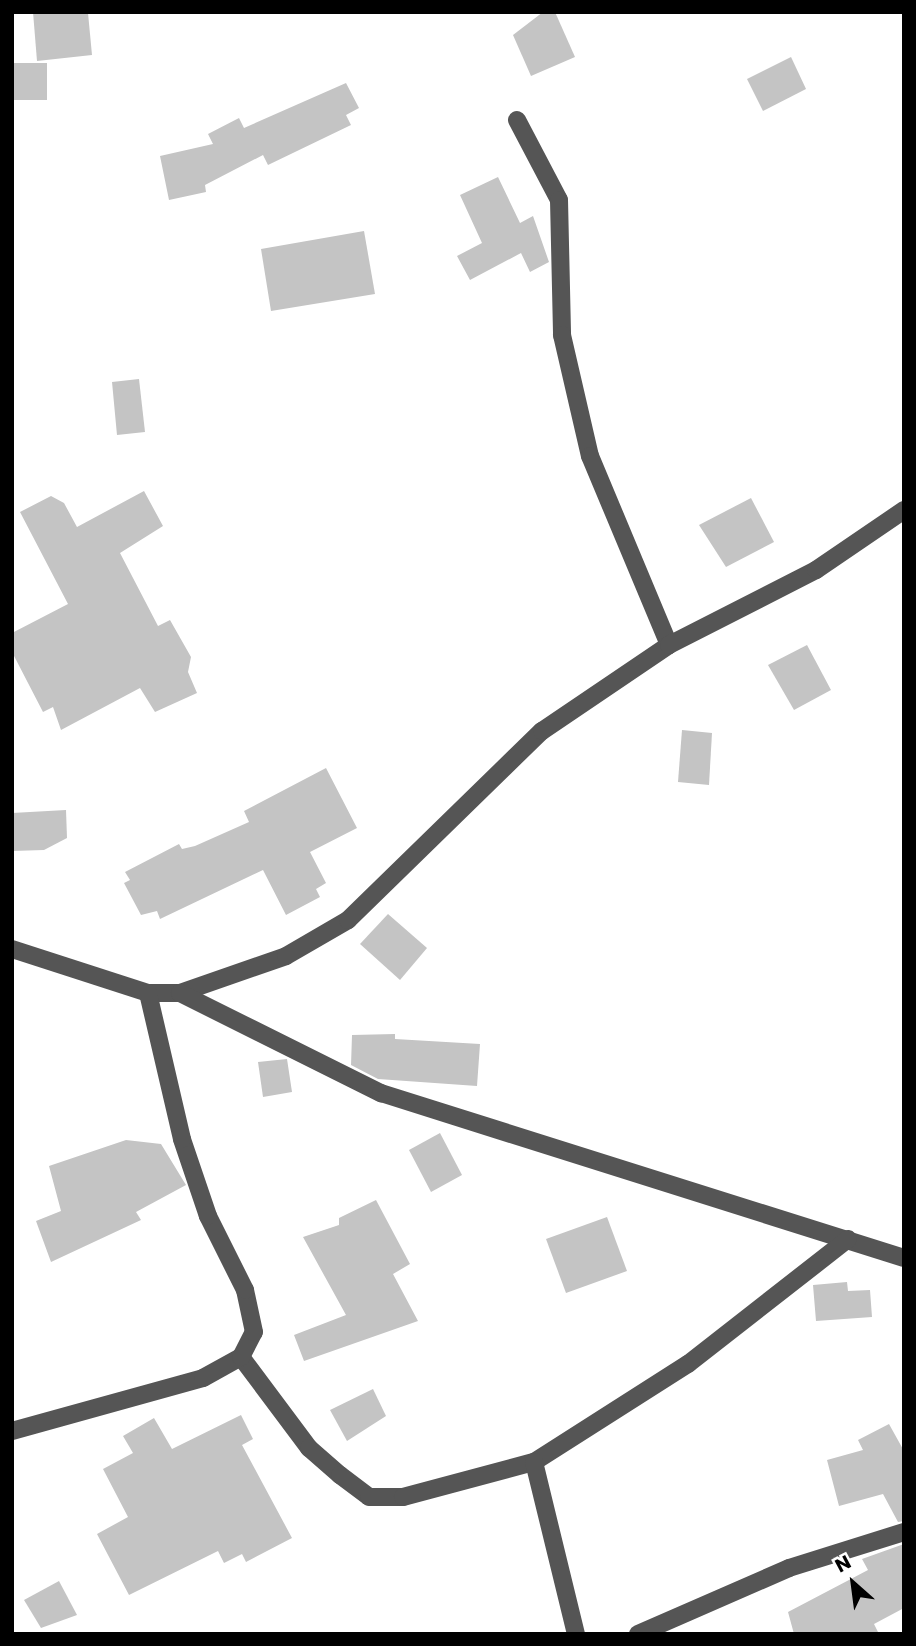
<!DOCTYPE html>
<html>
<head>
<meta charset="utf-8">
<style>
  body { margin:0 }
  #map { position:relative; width:916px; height:1646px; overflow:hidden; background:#fff; font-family:Poppins,sans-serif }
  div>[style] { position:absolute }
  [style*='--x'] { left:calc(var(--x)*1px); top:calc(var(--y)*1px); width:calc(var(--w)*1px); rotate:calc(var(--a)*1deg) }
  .building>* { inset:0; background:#c4c4c4 }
  .minor>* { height:18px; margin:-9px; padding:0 9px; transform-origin:9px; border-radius:9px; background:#555 }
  span { translate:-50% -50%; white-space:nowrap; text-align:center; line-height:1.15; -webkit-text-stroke:5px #fff; paint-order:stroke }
  .frame { position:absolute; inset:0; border:14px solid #000; pointer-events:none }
  .north { position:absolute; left:818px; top:1548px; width:70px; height:70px; -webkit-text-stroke:5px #fff; paint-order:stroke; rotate:332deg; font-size:19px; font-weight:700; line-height:28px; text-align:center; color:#000 }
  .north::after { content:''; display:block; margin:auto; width:24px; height:32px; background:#000; clip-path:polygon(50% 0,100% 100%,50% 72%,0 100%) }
</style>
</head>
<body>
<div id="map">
  <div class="building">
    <div style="clip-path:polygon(33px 12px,88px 13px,92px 55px,37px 61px)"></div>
    <div style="clip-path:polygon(543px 12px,555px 12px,575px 57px,531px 76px,513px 35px)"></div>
    <div style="clip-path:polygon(791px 57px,806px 89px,763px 111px,747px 79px)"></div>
    <div style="clip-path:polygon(12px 63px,47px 63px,47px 100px,12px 100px)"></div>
    <div style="clip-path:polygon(346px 83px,359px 108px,346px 115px,351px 125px,268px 165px,263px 155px,205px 185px,206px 192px,169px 200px,160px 156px,213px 144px,208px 134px,239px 118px,244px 128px)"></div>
    <div style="clip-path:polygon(498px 177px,520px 223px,533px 216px,549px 262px,530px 272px,521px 253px,470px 280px,457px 256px,482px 243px,460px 195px)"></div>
    <div style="clip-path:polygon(364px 231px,375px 294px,271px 311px,261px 249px)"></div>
    <div style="clip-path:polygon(139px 379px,145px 432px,117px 435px,112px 382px)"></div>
    <div style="clip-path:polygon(144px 491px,163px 526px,120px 553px,158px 626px,170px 620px,191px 657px,188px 672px,197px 693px,155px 712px,140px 688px,61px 730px,53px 707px,43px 712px,12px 652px,12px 633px,68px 604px,20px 512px,51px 496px,64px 503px,77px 527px)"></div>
    <div style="clip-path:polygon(751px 498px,774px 542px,726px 567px,699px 525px)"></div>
    <div style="clip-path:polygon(807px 645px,831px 690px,794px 710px,768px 665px)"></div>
    <div style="clip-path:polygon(682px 730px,712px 733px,709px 785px,678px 782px)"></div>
    <div style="clip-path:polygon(326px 768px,357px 828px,310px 852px,326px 883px,316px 889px,320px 897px,286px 915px,263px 870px,160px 919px,157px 911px,141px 915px,124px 883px,130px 880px,125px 872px,179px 844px,182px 849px,195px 846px,249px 822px,244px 811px)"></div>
    <div style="clip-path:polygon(66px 810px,67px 838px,44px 850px,12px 851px,12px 813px)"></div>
    <div style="clip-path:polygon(388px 914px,427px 948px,400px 980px,360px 944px)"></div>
    <div style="clip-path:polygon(395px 1034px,395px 1039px,480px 1044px,477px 1086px,378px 1079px,351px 1065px,352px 1035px)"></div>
    <div style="clip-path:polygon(287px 1059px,292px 1092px,263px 1097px,258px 1062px)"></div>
    <div style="clip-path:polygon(440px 1133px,462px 1175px,431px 1192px,409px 1150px)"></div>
    <div style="clip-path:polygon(126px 1140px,161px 1144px,186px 1185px,136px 1212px,141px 1220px,51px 1262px,36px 1221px,61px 1211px,49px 1166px)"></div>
    <div style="clip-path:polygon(376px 1200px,410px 1264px,393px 1274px,418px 1321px,304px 1361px,294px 1335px,346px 1315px,303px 1237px,339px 1225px,339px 1218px)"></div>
    <div style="clip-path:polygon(607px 1217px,627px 1271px,566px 1293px,546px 1239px)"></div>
    <div style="clip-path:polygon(847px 1282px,848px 1291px,870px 1290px,872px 1317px,816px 1321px,813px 1285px)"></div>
    <div style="clip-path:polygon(373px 1389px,386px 1416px,347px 1441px,330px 1410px)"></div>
    <div style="clip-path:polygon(241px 1415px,253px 1439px,242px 1445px,292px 1538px,246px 1562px,242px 1554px,224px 1563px,218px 1551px,129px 1595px,97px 1534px,128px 1517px,103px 1469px,133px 1453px,123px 1436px,154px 1418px,172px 1449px)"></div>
    <div style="clip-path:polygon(889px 1424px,904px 1451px,904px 1521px,898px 1522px,883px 1494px,839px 1506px,827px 1460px,863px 1450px,858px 1440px)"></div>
    <div style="clip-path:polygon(904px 1544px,904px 1608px,874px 1624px,879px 1634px,794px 1634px,788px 1612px,868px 1570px,862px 1559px)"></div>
    <div style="clip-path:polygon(59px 1581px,77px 1615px,41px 1628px,24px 1600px)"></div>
  </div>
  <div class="minor">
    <div style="--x:517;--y:120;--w:90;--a:62.3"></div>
    <div style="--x:559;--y:200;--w:135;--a:88.7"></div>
    <div style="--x:562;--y:335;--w:124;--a:77"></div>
    <div style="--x:590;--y:456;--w:205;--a:67.3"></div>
    <div style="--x:12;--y:949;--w:143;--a:17.9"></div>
    <div style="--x:148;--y:993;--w:32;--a:0"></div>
    <div style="--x:180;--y:993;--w:112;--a:-19.2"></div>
    <div style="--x:286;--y:956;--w:72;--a:-30.1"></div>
    <div style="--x:348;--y:920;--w:271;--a:-44.3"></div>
    <div style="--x:542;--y:731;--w:153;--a:-34.1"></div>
    <div style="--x:669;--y:645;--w:165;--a:-27"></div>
    <div style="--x:816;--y:570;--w:107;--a:-34.3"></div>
    <div style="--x:180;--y:993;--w:225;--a:26.5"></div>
    <div style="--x:381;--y:1093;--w:548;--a:17.51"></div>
    <div style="--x:241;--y:1357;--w:114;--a:53.2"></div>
    <div style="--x:309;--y:1448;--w:41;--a:41.1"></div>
    <div style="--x:340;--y:1475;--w:36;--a:37"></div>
    <div style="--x:369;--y:1497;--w:34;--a:0"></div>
    <div style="--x:403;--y:1497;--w:136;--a:-15"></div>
    <div style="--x:534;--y:1462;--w:183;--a:-32.5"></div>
    <div style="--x:688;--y:1364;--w:203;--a:-38"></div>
    <div style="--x:12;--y:1431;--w:198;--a:-15.5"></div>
    <div style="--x:203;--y:1378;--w:43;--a:-28.9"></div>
    <div style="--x:241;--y:1357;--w:28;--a:-63"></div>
    <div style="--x:254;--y:1332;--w:43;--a:-102.1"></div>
    <div style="--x:245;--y:1290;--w:83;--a:-116.6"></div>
    <div style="--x:208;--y:1216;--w:81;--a:-108.7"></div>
    <div style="--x:182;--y:1139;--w:150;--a:-103.1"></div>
    <div style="--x:534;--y:1462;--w:177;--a:76.3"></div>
    <div style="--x:638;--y:1634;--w:165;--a:-23.6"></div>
    <div style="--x:789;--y:1568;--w:121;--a:-17.4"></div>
  </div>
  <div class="frame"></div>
  <div class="north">N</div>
</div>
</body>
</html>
